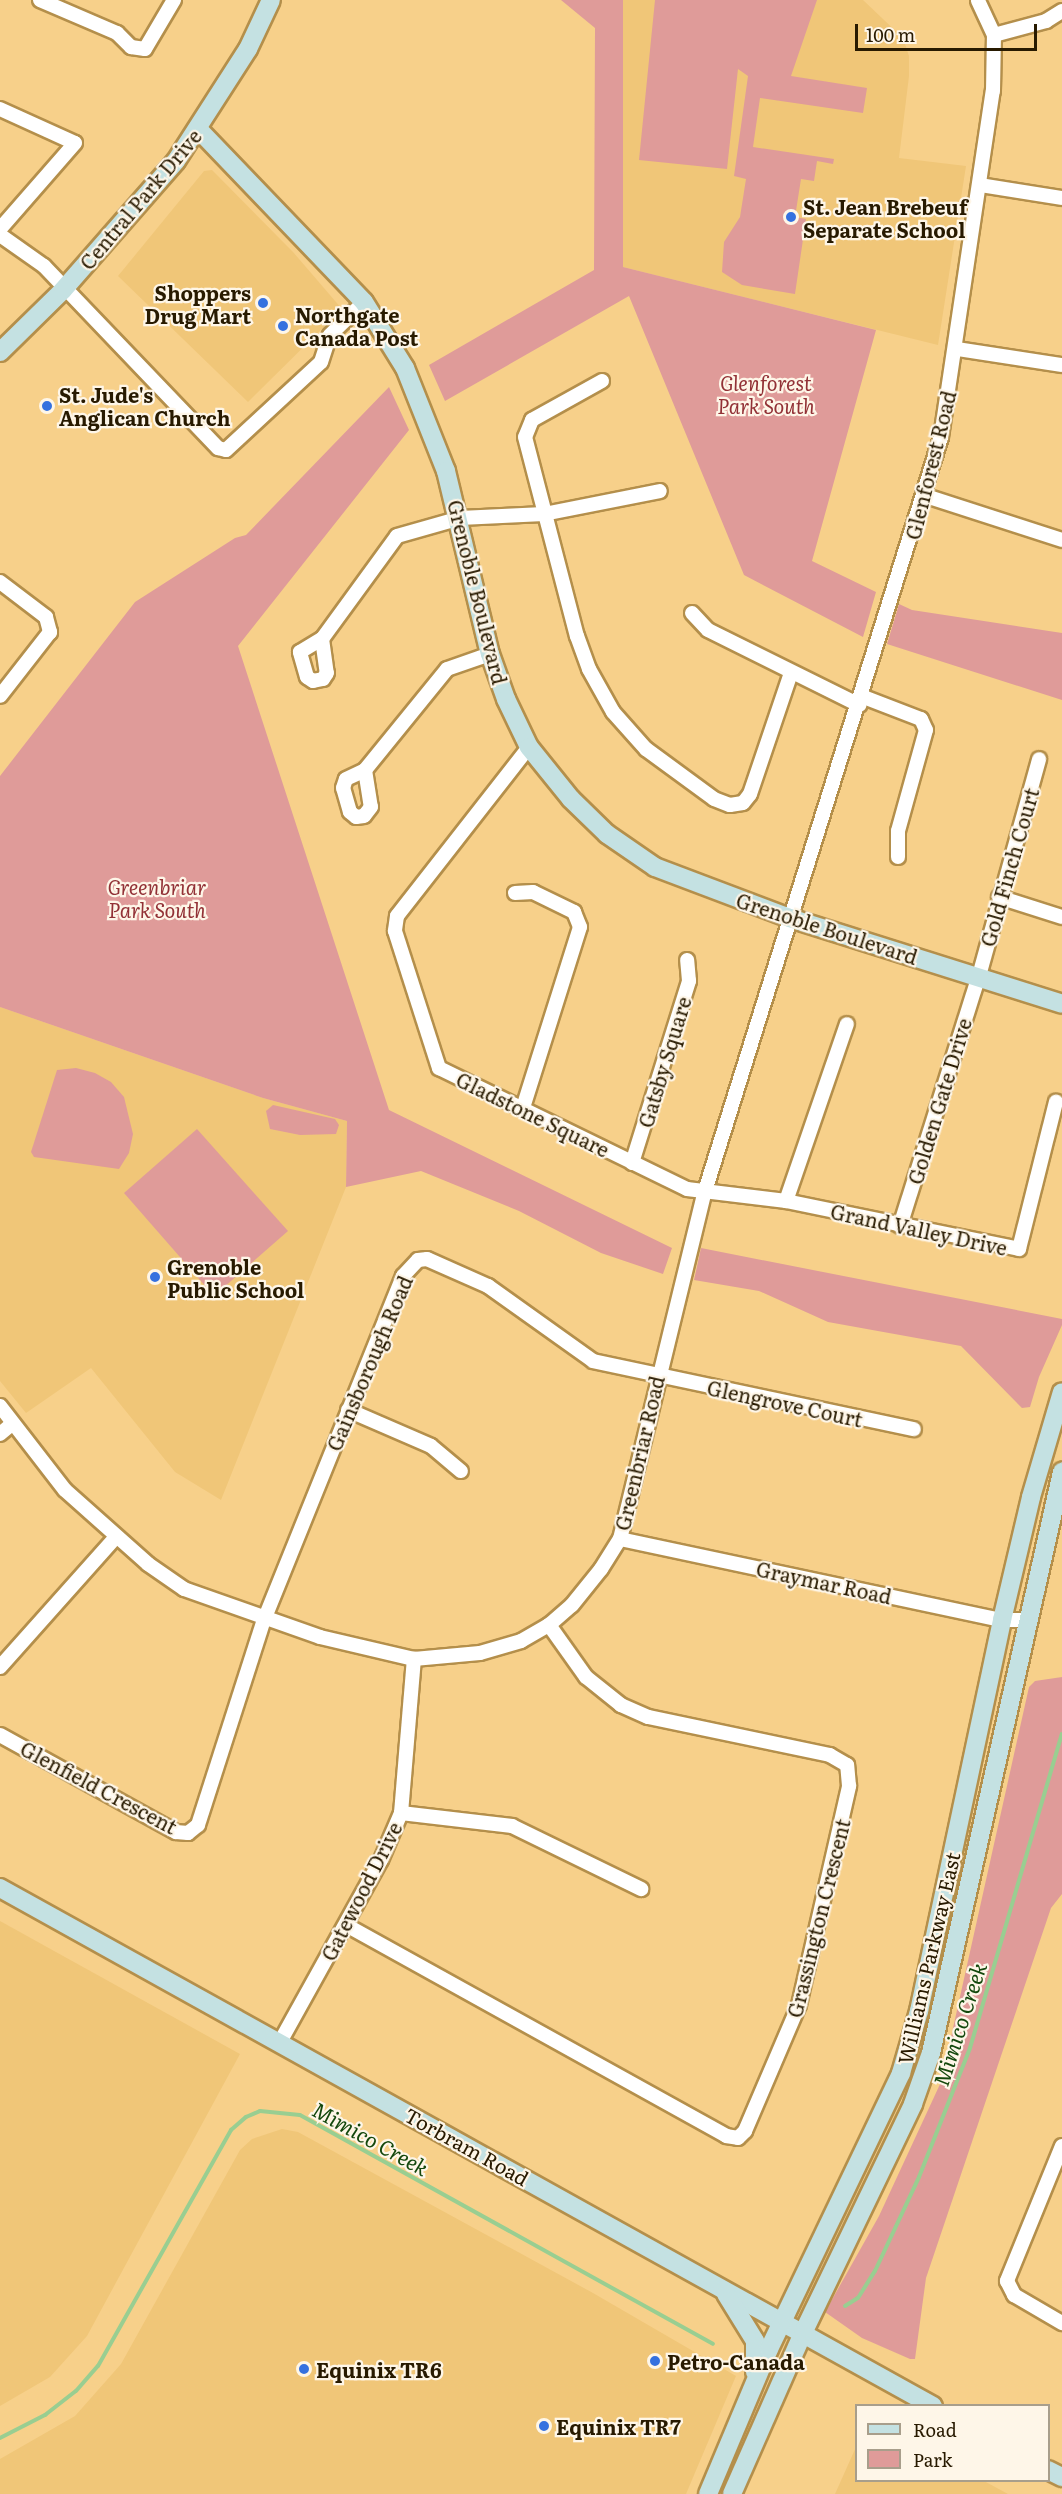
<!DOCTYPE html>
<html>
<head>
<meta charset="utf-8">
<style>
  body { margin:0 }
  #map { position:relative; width:1062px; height:2494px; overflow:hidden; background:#f7d08a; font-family:Literata,serif }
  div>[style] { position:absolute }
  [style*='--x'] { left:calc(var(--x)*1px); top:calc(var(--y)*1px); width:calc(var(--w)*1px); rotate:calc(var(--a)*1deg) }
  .built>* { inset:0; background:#f0c678 }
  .green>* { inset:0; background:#df9b99 }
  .stream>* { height:4px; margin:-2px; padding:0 2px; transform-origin:2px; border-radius:2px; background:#99ce91 }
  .roads { filter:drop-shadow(2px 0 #b48f4b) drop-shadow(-2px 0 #b48f4b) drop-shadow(0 2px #b48f4b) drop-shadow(0 -2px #b48f4b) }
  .street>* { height:14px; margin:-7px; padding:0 7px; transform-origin:7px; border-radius:7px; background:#fff }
  .secondary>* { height:18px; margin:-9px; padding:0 9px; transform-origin:9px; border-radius:9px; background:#c4e1e2 }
  .dots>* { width:16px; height:16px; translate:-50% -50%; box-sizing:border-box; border:3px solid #fef6e8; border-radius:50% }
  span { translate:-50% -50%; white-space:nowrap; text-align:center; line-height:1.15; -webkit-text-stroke:4.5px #fef6e8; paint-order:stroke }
  .street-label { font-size:20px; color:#281a00 }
  .poi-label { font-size:20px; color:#281a00; font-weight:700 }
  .left { translate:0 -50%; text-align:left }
  .right { translate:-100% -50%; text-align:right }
  .park-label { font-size:20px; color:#923136; font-style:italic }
  .water-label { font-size:21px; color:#14480d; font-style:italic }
  .legend { position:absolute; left:855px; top:2404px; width:195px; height:78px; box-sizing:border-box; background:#fef6e8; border:2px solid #a89e8b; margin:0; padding:8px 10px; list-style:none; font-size:18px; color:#281a00 }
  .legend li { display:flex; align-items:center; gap:12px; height:30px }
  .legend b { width:30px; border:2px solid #a89e8b }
  .scale { position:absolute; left:855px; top:24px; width:182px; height:27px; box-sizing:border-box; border:3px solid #281a00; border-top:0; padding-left:8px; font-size:18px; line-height:21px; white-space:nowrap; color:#281a00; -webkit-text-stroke:4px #fef6e8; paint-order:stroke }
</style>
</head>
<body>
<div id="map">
  <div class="built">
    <div style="clip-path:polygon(623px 0,863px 0,903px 38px,909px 56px,909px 76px,899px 158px,966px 166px,938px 345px,623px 267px)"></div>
    <div style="clip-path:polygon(212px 170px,293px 252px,342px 309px,248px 402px,118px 276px,204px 171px)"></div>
    <div style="clip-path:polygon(0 1007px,263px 1098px,347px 1121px,346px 1187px,221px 1500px,175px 1472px,91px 1368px,26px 1413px,0 1381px)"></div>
    <div style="clip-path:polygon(0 1921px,240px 2054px,87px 2336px,50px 2377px,0 2406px)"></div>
    <div style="clip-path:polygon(282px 2129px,298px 2132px,593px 2293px,736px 2376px,686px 2494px,0 2494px,0 2459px,75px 2416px,121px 2364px,240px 2150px,252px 2139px)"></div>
    <div style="clip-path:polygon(856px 2447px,856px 2480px,984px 2481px,1008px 2494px,835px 2494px)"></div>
  </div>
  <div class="green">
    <div style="clip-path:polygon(561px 0,623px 0,623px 267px,876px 330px,812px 561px,876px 592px,863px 637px,744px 575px,629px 296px,445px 401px,429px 365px,594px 270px,595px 28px)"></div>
    <div style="clip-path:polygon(655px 0,817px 0,791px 76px,867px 88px,863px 113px,760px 98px,753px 147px,834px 159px,833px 164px,817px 161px,814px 181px,801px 179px,795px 217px,806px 219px,795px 294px,742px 285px,722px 272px,724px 242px,740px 217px,746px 179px,734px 176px,748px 76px,738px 69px,727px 169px,639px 160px)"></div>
    <div style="clip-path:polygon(389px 387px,409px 430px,238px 646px,389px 1110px,672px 1248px,663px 1274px,601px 1253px,519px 1211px,421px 1171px,346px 1187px,347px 1121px,263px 1098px,0 1007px,0 776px,135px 602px,235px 538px,246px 535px)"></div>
    <div style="clip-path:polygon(899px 604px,912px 610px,1062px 633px,1062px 700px,887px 644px)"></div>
    <div style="clip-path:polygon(76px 1068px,95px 1073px,111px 1082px,124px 1097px,133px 1134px,129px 1153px,119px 1169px,34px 1157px,31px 1152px,57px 1070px)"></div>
    <div style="clip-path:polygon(273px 1105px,335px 1119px,339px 1125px,336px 1134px,300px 1135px,270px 1129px,266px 1111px)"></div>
    <div style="clip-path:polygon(197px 1129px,288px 1231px,214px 1296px,124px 1193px)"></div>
    <div style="clip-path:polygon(701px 1248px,1062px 1319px,1062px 1325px,1039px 1377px,1030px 1407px,1022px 1408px,961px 1346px,828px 1322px,759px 1291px,694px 1280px)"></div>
    <div style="clip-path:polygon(1062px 1677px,1062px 1894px,1051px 1908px,926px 2278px,915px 2359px,910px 2359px,862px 2338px,825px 2312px,879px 2216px,941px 2082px,1029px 1687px,1035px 1681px)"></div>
  </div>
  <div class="stream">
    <div style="--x:845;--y:2306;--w:15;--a:-32"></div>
    <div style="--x:858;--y:2298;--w:32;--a:-58"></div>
    <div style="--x:875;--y:2271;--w:104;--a:-64.9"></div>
    <div style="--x:919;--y:2177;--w:139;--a:-68.4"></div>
    <div style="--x:970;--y:2048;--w:327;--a:-73.7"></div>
    <div style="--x:0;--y:2438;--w:51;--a:-27.1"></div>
    <div style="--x:45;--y:2415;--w:39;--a:-38"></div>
    <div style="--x:76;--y:2391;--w:33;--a:-49"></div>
    <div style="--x:98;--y:2366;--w:271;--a:-60.6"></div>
    <div style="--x:231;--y:2130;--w:20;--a:-41"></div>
    <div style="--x:246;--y:2117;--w:15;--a:-23"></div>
    <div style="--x:260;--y:2111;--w:40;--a:5.7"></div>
    <div style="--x:300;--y:2115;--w:472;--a:29"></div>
  </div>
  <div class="roads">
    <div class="street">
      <div style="--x:40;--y:0;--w:84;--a:23.2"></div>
      <div style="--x:117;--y:33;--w:20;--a:45"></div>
      <div style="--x:131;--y:47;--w:14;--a:8"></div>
      <div style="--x:145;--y:49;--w:57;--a:-59.4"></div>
      <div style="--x:994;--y:35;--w:54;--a:-15.1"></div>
      <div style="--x:1046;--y:21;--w:19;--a:-32"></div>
      <div style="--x:0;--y:109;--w:82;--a:24.4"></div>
      <div style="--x:75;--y:143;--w:114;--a:131.1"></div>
      <div style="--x:980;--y:185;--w:83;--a:9"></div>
      <div style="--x:0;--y:235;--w:54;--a:35.2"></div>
      <div style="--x:44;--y:266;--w:252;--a:46.3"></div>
      <div style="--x:218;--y:448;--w:8;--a:14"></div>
      <div style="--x:226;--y:450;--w:129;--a:-42.8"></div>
      <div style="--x:321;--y:362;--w:28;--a:-72"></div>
      <div style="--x:330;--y:335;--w:47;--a:-44.1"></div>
      <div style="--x:957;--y:349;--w:106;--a:8.7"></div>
      <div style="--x:602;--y:381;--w:80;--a:150.9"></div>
      <div style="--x:532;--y:420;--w:18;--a:112"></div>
      <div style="--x:525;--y:437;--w:206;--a:75.4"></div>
      <div style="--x:577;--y:636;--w:35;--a:70"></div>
      <div style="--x:589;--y:669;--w:49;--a:60.8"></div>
      <div style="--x:613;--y:712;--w:50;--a:48.3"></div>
      <div style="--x:646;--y:749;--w:84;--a:36.3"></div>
      <div style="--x:714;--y:799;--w:17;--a:21"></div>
      <div style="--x:730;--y:805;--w:13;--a:-9"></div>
      <div style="--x:743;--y:803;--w:11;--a:-52"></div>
      <div style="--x:750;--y:794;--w:128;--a:-71.3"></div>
      <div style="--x:926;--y:496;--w:143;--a:17.9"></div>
      <div style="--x:0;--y:582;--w:58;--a:37.3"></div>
      <div style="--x:46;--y:617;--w:16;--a:75"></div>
      <div style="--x:50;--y:632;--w:81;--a:128"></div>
      <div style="--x:692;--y:613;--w:23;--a:47"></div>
      <div style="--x:708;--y:630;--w:169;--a:26.4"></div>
      <div style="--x:322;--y:639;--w:34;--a:82"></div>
      <div style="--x:327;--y:673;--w:7;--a:124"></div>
      <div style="--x:323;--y:679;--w:10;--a:169"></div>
      <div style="--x:313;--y:681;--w:7;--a:-146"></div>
      <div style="--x:307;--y:677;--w:26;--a:-106"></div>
      <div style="--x:300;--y:652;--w:26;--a:-31"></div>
      <div style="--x:322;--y:639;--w:127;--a:-53.9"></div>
      <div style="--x:397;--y:536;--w:66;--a:-15.9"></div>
      <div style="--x:460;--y:518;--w:84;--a:-2.7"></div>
      <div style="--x:544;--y:514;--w:118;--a:-11.2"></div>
      <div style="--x:861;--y:696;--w:64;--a:21"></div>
      <div style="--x:921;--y:719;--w:12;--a:66"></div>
      <div style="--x:926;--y:730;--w:105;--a:105.5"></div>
      <div style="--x:898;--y:831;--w:26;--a:90"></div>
      <div style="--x:529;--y:747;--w:214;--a:128"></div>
      <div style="--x:397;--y:916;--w:15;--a:98"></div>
      <div style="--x:395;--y:931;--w:144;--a:72.2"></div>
      <div style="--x:439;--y:1068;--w:276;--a:26"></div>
      <div style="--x:687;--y:1189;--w:100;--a:6.9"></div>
      <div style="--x:786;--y:1201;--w:238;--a:11.6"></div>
      <div style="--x:1019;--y:1249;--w:152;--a:-75.9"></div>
      <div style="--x:365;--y:770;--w:37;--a:81"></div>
      <div style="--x:371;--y:807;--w:11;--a:128"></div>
      <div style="--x:364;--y:816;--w:8;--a:173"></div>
      <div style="--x:356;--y:817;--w:8;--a:-140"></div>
      <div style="--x:350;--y:812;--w:25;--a:-106"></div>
      <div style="--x:343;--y:788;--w:9;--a:-72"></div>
      <div style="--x:346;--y:779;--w:21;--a:-25"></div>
      <div style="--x:365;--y:770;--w:130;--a:-50.9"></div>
      <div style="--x:447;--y:669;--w:46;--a:-19.2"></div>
      <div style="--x:515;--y:893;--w:18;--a:-3"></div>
      <div style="--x:533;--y:892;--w:46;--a:26"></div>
      <div style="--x:574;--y:912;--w:16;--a:68"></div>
      <div style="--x:580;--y:927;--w:190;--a:107.5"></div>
      <div style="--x:999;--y:897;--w:66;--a:17.6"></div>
      <div style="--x:632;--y:1163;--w:191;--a:-72.6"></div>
      <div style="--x:689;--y:981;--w:21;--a:-95"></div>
      <div style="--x:786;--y:1201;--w:187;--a:-71"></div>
      <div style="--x:900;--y:1226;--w:262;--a:-72.5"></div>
      <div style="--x:979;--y:976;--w:225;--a:-74.5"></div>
      <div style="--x:0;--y:1406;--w:106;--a:52.3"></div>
      <div style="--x:65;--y:1490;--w:111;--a:41.7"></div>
      <div style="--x:148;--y:1564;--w:44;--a:34.8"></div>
      <div style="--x:184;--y:1589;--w:144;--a:19.4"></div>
      <div style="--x:320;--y:1637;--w:97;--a:13.2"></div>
      <div style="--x:414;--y:1659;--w:66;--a:-5.2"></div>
      <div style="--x:480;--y:1653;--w:43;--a:-16.3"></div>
      <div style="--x:521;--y:1641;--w:32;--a:-30"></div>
      <div style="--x:549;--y:1625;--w:30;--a:-41"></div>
      <div style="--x:572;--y:1605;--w:46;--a:-51.1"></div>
      <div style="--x:601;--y:1569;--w:36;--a:-58"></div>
      <div style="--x:620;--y:1539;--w:358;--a:-76.3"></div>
      <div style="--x:705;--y:1191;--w:790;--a:-72.62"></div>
      <div style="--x:941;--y:437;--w:350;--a:-81.5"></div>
      <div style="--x:993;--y:91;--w:56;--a:-89"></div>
      <div style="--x:994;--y:35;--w:38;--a:-115"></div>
      <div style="--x:348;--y:1410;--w:90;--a:23.4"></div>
      <div style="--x:431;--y:1446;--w:39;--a:40"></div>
      <div style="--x:0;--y:1434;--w:16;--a:-40"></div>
      <div style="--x:620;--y:1539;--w:390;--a:12"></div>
      <div style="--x:1002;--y:1620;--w:26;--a:0"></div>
      <div style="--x:0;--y:1667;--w:173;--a:-48.3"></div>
      <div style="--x:0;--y:1735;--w:201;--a:28.9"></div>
      <div style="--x:176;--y:1832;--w:12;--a:5"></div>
      <div style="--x:188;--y:1833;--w:13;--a:-39"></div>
      <div style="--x:198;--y:1825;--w:215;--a:-72.2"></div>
      <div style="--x:264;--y:1620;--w:371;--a:-68"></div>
      <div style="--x:403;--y:1276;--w:22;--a:-47"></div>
      <div style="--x:418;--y:1260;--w:9;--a:-6"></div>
      <div style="--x:427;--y:1259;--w:67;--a:23.9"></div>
      <div style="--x:488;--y:1286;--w:129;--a:35.5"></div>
      <div style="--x:593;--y:1361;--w:328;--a:12"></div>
      <div style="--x:401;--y:1813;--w:112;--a:6.7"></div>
      <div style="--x:512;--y:1826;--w:144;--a:26"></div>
      <div style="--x:346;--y:1925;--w:435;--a:29"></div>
      <div style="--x:726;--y:2136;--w:12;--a:9"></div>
      <div style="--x:738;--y:2138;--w:10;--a:-45"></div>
      <div style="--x:745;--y:2131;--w:137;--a:-66.8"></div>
      <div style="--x:799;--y:2005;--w:225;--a:-77.1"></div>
      <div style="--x:849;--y:1786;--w:21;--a:-95"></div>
      <div style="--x:847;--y:1765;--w:20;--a:-150"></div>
      <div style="--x:830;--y:1755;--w:186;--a:-168.2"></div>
      <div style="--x:648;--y:1717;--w:30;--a:-156"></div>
      <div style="--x:621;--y:1705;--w:45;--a:-141.3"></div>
      <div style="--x:586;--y:1677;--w:64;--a:-125.4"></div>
      <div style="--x:280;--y:2042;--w:208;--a:-61"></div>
      <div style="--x:381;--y:1860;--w:51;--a:-66.9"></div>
      <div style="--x:401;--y:1813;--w:155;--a:-85.2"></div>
      <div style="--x:1062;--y:2146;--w:146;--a:112.2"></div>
      <div style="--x:1007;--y:2281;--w:16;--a:63"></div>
      <div style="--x:1014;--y:2295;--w:56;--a:30.3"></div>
    </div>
    <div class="secondary">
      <div style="--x:199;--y:130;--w:238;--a:46.2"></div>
      <div style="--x:364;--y:302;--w:78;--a:58.2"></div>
      <div style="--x:405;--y:368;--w:111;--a:68.3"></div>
      <div style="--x:446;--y:471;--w:188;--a:76.5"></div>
      <div style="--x:490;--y:654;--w:48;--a:70.4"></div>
      <div style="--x:506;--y:699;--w:53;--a:64.4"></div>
      <div style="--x:529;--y:747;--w:67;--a:51.1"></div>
      <div style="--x:571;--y:799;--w:50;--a:44.2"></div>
      <div style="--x:607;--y:834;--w:58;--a:34.5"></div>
      <div style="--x:655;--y:867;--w:144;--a:20.7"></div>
      <div style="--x:790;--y:918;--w:285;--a:17.5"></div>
      <div style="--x:0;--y:352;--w:88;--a:-44.5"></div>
      <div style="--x:63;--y:290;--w:171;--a:-48.8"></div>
      <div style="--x:176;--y:161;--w:133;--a:-57.3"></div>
      <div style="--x:248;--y:49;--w:54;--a:-64.9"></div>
      <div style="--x:0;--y:1888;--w:1067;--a:29.04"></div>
      <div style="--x:726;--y:2294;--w:55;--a:58.3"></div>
      <div style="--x:755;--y:2341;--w:31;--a:90"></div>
      <div style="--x:1048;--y:2470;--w:16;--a:27"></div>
      <div style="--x:708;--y:2494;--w:157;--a:-67.2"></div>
      <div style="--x:769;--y:2349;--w:306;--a:-64.4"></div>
      <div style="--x:901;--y:2073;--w:65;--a:-73.8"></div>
      <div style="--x:919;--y:2011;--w:400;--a:-78"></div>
      <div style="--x:1002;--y:1620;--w:126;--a:-76.7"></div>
      <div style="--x:1031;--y:1497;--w:109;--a:-73.6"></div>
      <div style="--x:732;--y:2494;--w:176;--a:-66.2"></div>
      <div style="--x:803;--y:2333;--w:254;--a:-64.3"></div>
      <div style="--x:913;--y:2104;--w:54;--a:-70.6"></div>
      <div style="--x:931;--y:2053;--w:596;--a:-77.29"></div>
    </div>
  </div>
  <div class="dots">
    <div style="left:791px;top:217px;background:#3571df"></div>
    <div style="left:263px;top:303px;background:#3571df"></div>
    <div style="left:283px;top:326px;background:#3571df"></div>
    <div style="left:47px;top:406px;background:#3571df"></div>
    <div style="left:155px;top:1277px;background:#3571df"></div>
    <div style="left:655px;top:2361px;background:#3571df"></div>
    <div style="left:304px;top:2369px;background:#3571df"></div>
    <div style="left:544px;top:2426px;background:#3571df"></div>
  </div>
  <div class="street-label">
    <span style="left:140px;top:199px;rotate:-50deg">Central Park Drive</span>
    <span style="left:930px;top:465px;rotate:-76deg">Glenforest Road</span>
    <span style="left:478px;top:592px;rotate:76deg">Grenoble Boulevard</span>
    <span style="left:1009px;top:867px;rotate:-74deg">Gold Finch Court</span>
    <span style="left:827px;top:928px;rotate:18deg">Grenoble Boulevard</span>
    <span style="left:664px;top:1062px;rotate:-73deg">Gatsby Square</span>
    <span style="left:939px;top:1101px;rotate:-73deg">Golden Gate Drive</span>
    <span style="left:533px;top:1114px;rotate:26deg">Gladstone Square</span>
    <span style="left:919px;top:1229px;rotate:12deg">Grand Valley Drive</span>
    <span style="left:369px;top:1363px;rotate:-67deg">Gainsborough Road</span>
    <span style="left:785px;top:1403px;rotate:12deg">Glengrove Court</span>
    <span style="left:639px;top:1453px;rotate:-77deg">Greenbriar Road</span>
    <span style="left:824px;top:1582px;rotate:12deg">Graymar Road</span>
    <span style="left:99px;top:1787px;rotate:28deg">Glenfield Crescent</span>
    <span style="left:361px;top:1891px;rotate:-63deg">Gatewood Drive</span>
    <span style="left:818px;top:1918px;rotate:-76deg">Grassington Crescent</span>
    <span style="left:928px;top:1958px;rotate:-77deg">Williams Parkway East</span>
    <span style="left:467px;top:2146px;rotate:29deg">Torbram Road</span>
  </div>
  <div class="poi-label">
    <span class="left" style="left:803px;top:218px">St. Jean Brebeuf<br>Separate School</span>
    <span class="right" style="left:251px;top:304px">Shoppers<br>Drug Mart</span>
    <span class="left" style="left:295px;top:326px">Northgate<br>Canada Post</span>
    <span class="left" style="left:59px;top:406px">St. Jude's<br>Anglican Church</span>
    <span class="left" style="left:167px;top:1278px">Grenoble<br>Public School</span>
    <span class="left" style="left:667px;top:2361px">Petro-Canada</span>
    <span class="left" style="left:316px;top:2369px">Equinix TR6</span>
    <span class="left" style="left:556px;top:2426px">Equinix TR7</span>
  </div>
  <div class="park-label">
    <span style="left:766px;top:394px">Glenforest<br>Park South</span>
    <span style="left:157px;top:898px">Greenbriar<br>Park South</span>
  </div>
  <div class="water-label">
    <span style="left:959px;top:2024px;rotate:-72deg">Mimico Creek</span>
    <span style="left:371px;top:2138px;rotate:29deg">Mimico Creek</span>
  </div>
  <ul class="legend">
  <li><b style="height:8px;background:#c4e1e2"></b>Road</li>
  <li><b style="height:16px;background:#df9b99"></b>Park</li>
  </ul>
  <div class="scale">100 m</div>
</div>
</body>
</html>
